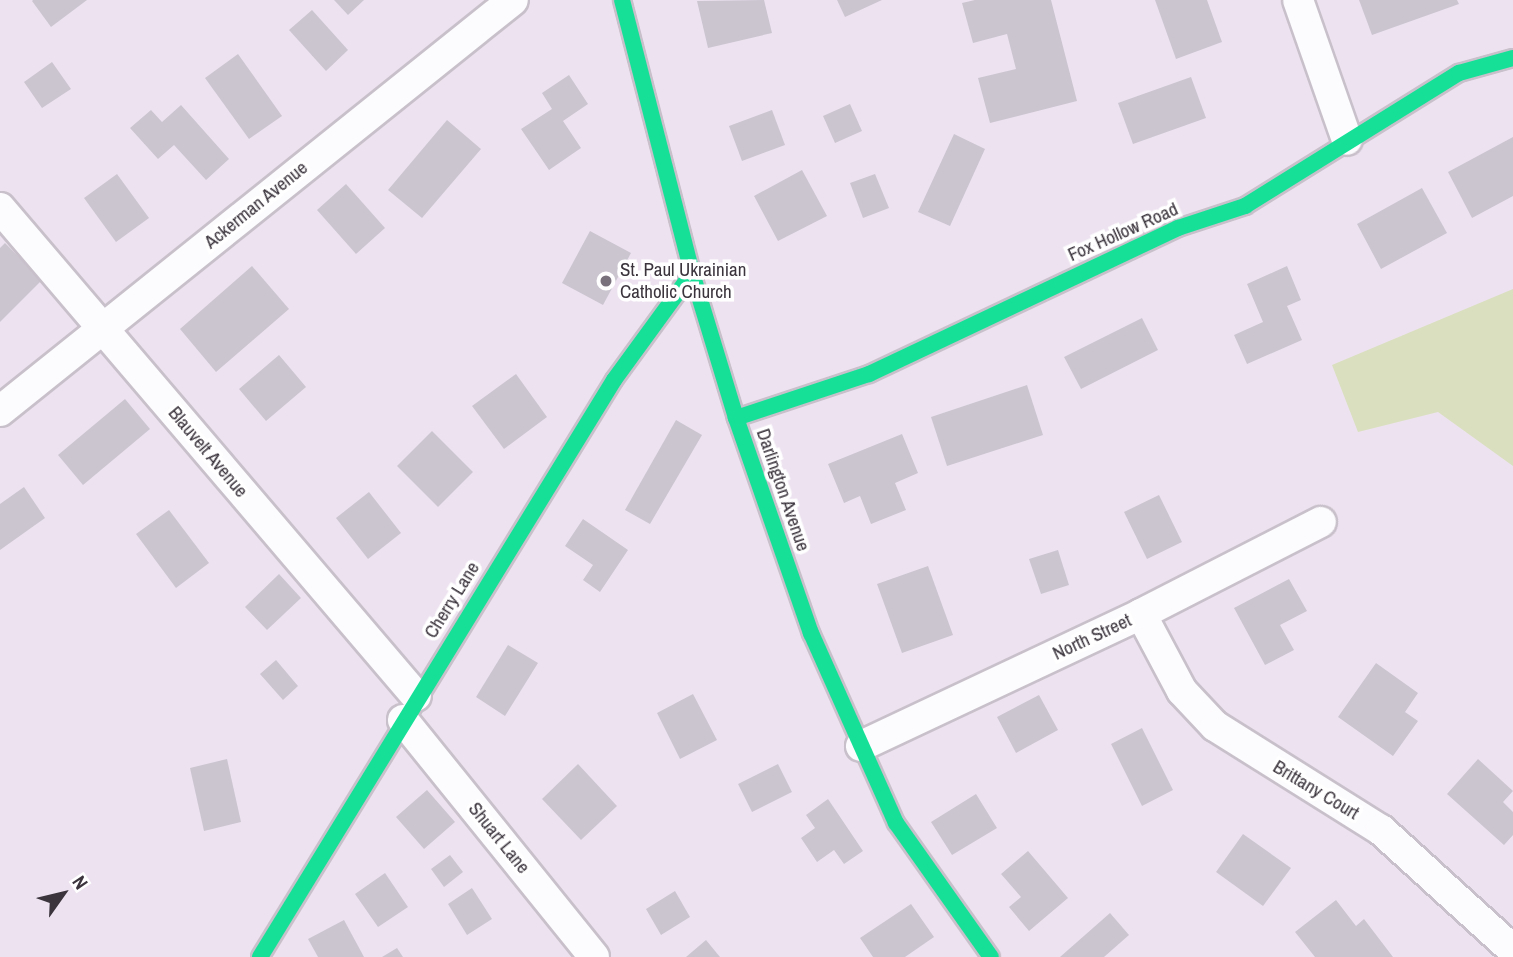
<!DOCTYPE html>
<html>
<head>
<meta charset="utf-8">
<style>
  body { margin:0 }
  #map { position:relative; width:1513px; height:957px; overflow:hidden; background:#ede3f0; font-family:"Archivo Narrow",sans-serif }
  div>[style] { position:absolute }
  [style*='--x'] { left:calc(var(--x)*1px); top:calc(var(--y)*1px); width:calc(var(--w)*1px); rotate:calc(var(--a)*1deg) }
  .green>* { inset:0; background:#dadfbf }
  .building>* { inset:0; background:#cbc5d0 }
  .roads { filter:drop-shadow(2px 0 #c8c0ca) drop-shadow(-2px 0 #c8c0ca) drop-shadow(0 2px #c8c0ca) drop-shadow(0 -2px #c8c0ca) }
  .street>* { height:30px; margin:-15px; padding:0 15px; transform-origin:15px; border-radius:15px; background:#fcfbfd }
  .fast>* { height:16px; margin:-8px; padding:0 8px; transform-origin:8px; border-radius:8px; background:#16e098 }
  .dots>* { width:19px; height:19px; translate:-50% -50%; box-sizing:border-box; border:4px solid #fff; border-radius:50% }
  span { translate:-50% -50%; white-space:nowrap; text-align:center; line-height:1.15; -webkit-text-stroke:7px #fff; paint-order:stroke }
  .street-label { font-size:19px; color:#3b343d }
  .poi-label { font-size:19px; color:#3b343d }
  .left { translate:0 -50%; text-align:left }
  .north { position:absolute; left:28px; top:859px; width:70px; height:70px; -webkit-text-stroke:5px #fff; paint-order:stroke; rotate:56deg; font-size:19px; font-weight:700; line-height:28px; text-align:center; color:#3b343d }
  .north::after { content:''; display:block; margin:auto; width:24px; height:32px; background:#3b343d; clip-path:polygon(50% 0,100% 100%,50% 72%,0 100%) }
</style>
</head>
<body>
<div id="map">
  <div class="green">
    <div style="clip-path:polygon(1513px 289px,1513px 466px,1438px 412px,1358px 432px,1332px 365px)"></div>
  </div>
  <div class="building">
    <div style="clip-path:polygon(87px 0,51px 27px,32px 1px,33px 0)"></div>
    <div style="clip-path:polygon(334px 0,364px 0,348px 15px)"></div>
    <div style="clip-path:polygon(764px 0,772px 33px,708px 48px,697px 1px)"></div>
    <div style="clip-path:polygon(837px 0,882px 0,845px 17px)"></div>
    <div style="clip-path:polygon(975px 0,1051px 0,1077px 101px,990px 123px,978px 78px,1016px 69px,1007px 34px,973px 43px,962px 3px)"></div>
    <div style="clip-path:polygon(1155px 0,1207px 0,1222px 42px,1176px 59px)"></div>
    <div style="clip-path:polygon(1359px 0,1457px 0,1459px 4px,1372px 35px)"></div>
    <div style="clip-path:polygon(312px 10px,348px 50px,326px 71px,289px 30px)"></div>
    <div style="clip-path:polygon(238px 54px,282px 116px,249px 139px,205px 78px)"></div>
    <div style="clip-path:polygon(52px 62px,71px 89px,42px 108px,24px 82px)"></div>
    <div style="clip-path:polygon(569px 75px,588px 104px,563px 121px,581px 148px,549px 170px,521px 129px,552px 109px,542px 93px)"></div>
    <div style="clip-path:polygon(1191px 77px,1206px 118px,1133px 144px,1118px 103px)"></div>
    <div style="clip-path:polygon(850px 104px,862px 131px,835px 143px,823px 116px)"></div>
    <div style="clip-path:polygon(181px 105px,229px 159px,206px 180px,174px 145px,158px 159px,130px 128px,151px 110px,162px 122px)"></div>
    <div style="clip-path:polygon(772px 110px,785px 145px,742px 161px,729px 126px)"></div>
    <div style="clip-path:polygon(447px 120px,481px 149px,422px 218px,388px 190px)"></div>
    <div style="clip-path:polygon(954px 134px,985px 149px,950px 226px,918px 212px)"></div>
    <div style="clip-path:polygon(1513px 137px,1513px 196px,1472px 218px,1448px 172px)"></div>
    <div style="clip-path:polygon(802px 170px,827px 216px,778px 241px,754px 196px)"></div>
    <div style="clip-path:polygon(117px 174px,149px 218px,116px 242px,84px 198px)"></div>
    <div style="clip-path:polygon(875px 174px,889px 208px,863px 218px,850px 183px)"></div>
    <div style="clip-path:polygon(346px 184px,385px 228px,356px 254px,317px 210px)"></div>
    <div style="clip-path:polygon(1422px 188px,1447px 233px,1381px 269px,1357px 224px)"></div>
    <div style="clip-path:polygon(590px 231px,631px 253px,603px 305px,562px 283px)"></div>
    <div style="clip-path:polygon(5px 243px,42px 280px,0 322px,0 248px)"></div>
    <div style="clip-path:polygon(252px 266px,289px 309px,216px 372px,180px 329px)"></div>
    <div style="clip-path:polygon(1287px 266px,1301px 300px,1287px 306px,1302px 340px,1247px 364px,1234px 335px,1263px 322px,1247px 284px)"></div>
    <div style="clip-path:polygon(1142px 318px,1158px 350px,1081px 389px,1064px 357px)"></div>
    <div style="clip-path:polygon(279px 355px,306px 387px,266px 421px,239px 389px)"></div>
    <div style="clip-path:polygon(516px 374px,547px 417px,504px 449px,472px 406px)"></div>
    <div style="clip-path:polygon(1027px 385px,1043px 435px,947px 466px,931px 417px)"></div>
    <div style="clip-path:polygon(125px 399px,150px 429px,83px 485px,58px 455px)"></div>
    <div style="clip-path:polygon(676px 420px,702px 435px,650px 524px,625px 510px)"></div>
    <div style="clip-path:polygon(432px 431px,473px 472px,438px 507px,397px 466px)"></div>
    <div style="clip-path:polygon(902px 434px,918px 473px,895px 483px,906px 510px,871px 524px,860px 496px,844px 503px,828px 464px)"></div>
    <div style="clip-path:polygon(24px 487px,45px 518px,0 550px,0 504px)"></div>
    <div style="clip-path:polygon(369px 492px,401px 533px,368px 559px,336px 518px)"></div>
    <div style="clip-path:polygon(1159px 495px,1182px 542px,1147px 559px,1124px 512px)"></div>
    <div style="clip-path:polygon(169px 510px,209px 563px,176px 588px,136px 534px)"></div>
    <div style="clip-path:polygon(583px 519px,628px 550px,600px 592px,583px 580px,593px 565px,565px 546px)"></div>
    <div style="clip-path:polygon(1058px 550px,1069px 585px,1041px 594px,1029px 559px)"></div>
    <div style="clip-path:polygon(928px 566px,953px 635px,902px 653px,877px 584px)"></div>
    <div style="clip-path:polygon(279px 574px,301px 598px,267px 630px,245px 607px)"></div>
    <div style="clip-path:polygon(1289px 579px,1307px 611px,1280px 625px,1294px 650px,1265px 665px,1234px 608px)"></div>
    <div style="clip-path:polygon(508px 645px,538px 663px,505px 716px,476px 697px)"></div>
    <div style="clip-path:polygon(276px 660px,298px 686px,283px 700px,260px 674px)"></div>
    <div style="clip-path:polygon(1376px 663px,1418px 693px,1405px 712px,1418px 721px,1393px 756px,1338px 717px)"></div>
    <div style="clip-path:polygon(693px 694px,717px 740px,680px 759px,657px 713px)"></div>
    <div style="clip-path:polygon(1039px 695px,1058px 730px,1016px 753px,997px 717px)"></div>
    <div style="clip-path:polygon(1142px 728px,1173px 790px,1142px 806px,1111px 744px)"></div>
    <div style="clip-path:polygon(227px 759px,241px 822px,204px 831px,190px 768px)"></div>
    <div style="clip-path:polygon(1478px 759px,1513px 791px,1503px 802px,1513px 812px,1513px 835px,1504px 845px,1447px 794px)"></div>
    <div style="clip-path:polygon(578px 764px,617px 806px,581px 840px,542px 799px)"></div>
    <div style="clip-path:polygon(778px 764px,792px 792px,752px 812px,738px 784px)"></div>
    <div style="clip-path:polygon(427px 790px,455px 822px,424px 849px,396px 817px)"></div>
    <div style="clip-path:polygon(976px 794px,997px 828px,952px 855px,931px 822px)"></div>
    <div style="clip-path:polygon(828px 799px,863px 851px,844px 864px,834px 850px,817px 862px,801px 838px,815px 828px,806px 815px)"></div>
    <div style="clip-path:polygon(1243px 834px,1291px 868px,1263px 906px,1216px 872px)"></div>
    <div style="clip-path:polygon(1028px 851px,1068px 898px,1029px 931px,1009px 907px,1021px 897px,1001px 874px)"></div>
    <div style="clip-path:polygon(450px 855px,463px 872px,444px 887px,431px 869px)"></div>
    <div style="clip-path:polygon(385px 873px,408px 907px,378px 927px,355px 894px)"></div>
    <div style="clip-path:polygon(472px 888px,492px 919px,467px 935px,448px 904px)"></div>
    <div style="clip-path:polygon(675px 891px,690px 917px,661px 935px,646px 909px)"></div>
    <div style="clip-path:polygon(1336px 900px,1356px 926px,1364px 919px,1393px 957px,1315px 957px,1295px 932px)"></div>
    <div style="clip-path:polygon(911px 904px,934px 937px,905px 957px,873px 957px,860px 938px)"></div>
    <div style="clip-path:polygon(1110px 913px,1129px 935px,1104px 957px,1060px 957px)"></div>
    <div style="clip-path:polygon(344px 920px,364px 957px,318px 957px,308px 939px)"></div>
    <div style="clip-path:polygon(706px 940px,720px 957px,686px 957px)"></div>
    <div style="clip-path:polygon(397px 948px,403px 957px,382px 957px)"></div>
  </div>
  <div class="roads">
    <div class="street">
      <div style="--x:1298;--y:0;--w:148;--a:70.7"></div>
      <div style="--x:0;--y:208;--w:641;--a:49.55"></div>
      <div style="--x:0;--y:411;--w:657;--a:-38.7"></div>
      <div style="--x:1141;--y:614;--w:87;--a:62"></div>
      <div style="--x:1182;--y:691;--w:48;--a:46.7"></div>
      <div style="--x:1215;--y:726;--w:196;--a:32.1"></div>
      <div style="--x:1381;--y:830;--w:178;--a:42.3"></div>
      <div style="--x:403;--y:720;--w:304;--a:51.1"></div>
      <div style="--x:861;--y:746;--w:310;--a:-25.2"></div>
      <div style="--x:1141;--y:614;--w:202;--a:-27.1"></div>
    </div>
    <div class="fast">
      <div style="--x:622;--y:0;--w:282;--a:75.6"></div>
      <div style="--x:692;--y:273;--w:152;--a:73.1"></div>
      <div style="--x:736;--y:418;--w:228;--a:70.8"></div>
      <div style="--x:811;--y:633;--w:208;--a:65.9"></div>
      <div style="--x:896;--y:823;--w:164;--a:54.7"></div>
      <div style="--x:736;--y:418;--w:140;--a:-18.3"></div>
      <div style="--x:869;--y:374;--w:342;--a:-25.3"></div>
      <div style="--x:1178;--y:228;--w:71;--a:-18.2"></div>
      <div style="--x:1245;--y:206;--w:252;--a:-31.9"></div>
      <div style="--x:1459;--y:73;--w:56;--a:-15.5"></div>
      <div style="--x:260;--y:957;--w:677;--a:-58.47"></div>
      <div style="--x:614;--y:380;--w:132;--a:-53.9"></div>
    </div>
  </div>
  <div class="dots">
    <div style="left:606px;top:281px;background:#79717c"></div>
  </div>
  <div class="street-label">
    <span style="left:256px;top:205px;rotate:-39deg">Ackerman Avenue</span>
    <span style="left:1123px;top:232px;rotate:-24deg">Fox Hollow Road</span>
    <span style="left:208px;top:452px;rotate:50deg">Blauvelt Avenue</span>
    <span style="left:783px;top:490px;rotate:71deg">Darlington Avenue</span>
    <span style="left:452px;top:600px;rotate:-58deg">Cherry Lane</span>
    <span style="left:1092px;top:637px;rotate:-25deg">North Street</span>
    <span style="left:1316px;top:790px;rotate:31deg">Brittany Court</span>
    <span style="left:499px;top:838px;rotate:51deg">Shuart Lane</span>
  </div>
  <div class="poi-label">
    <span class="left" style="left:620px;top:281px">St. Paul Ukrainian<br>Catholic Church</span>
  </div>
  <div class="north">N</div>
</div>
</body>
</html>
